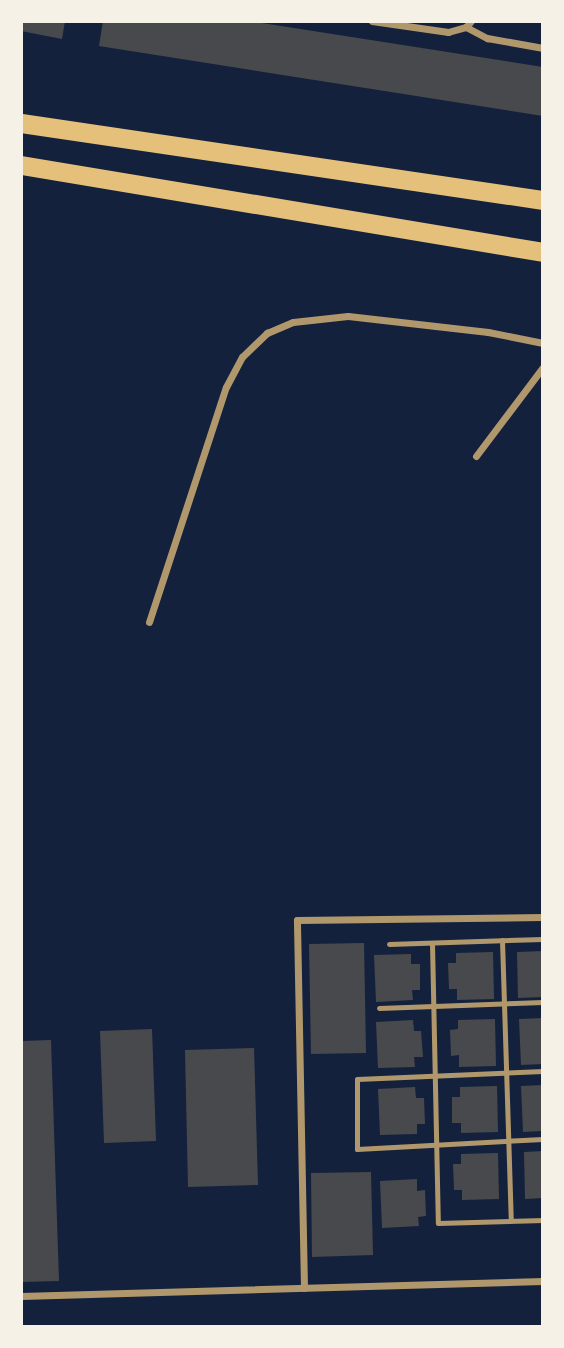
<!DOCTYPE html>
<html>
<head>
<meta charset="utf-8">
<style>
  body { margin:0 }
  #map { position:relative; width:564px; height:1348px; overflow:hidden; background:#14213d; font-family:"Golos Text",sans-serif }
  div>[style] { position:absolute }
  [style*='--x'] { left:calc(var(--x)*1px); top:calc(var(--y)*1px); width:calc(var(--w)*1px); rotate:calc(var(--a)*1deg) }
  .building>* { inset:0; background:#48494c }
  .service>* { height:5px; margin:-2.5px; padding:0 2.5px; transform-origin:2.5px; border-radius:2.5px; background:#b1986c }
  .minor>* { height:7px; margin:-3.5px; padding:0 3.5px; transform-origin:3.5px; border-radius:3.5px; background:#b1986c }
  .trunk>* { height:19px; margin:-9.5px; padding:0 9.5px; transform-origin:9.5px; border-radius:9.5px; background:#e5c07b }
  span { translate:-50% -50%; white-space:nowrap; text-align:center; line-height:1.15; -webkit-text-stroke:6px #f6f1e7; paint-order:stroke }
  .frame { position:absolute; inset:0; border:23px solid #f6f1e7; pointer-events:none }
</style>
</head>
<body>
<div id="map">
  <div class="building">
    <div style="clip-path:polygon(21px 21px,65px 21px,62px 39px,21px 31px)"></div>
    <div style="clip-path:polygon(103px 21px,250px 21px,543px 67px,543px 116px,99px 46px)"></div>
    <div style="clip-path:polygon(364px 943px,366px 1053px,311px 1054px,309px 944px)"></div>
    <div style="clip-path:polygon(543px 951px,543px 997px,518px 998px,517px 952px)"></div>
    <div style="clip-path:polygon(493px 952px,494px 999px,457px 1000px,457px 989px,449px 989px,448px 963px,456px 963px,456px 953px)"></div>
    <div style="clip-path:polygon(411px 954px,411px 964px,420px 964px,420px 990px,412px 990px,413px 1000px,376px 1002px,374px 955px)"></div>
    <div style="clip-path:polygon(543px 1018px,543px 1064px,521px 1065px,519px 1019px)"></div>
    <div style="clip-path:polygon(495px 1019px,496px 1066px,459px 1067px,459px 1055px,451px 1056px,450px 1030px,458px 1029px,458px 1020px)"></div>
    <div style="clip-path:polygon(413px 1020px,414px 1031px,421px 1031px,423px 1057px,414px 1057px,415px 1067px,378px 1068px,376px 1022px)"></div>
    <div style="clip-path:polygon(152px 1029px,156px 1141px,104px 1143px,100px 1031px)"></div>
    <div style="clip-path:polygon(51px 1040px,59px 1281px,21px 1282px,21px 1041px)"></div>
    <div style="clip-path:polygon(254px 1048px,258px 1185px,188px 1187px,185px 1050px)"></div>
    <div style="clip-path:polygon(543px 1085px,543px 1131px,523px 1132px,521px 1086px)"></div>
    <div style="clip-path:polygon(497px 1086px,498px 1132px,461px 1133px,461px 1123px,452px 1123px,452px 1097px,460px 1097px,460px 1087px)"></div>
    <div style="clip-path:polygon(415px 1087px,416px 1098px,424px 1098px,425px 1124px,417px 1124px,417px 1134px,380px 1135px,378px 1089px)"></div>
    <div style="clip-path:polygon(543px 1151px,543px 1198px,525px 1199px,524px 1152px)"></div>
    <div style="clip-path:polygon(498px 1153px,499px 1199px,462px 1200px,462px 1190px,454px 1190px,453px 1164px,461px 1164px,461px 1154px)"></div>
    <div style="clip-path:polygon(371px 1172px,373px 1255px,312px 1257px,311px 1173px)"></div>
    <div style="clip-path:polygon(417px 1179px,417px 1191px,425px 1190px,426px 1216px,418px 1217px,419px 1226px,382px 1228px,380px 1181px)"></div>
  </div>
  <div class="service">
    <div style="--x:502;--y:940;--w:281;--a:88.2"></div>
    <div style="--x:432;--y:943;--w:280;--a:88.8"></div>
    <div style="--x:438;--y:1223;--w:105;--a:-1.6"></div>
    <div style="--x:389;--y:944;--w:154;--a:-1.9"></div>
    <div style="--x:379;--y:1008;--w:164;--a:-2.1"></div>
    <div style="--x:543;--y:1071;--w:186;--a:177.5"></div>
    <div style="--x:357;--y:1079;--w:70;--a:90"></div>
    <div style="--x:357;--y:1149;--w:186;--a:-3.1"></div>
  </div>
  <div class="minor">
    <div style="--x:372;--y:21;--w:77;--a:8.2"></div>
    <div style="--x:448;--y:32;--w:19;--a:-16"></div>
    <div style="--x:466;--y:27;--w:8;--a:-50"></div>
    <div style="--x:466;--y:27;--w:24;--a:28"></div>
    <div style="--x:487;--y:38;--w:57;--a:10.1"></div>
    <div style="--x:476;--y:456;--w:111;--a:-53"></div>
    <div style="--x:149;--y:622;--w:247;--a:-71.9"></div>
    <div style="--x:226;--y:387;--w:34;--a:-62"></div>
    <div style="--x:242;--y:357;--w:35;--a:-44"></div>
    <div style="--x:267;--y:333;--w:28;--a:-23"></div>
    <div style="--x:293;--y:322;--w:55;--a:-6.2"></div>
    <div style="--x:348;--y:316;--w:141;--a:6.5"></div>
    <div style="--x:488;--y:332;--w:56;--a:11.3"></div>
    <div style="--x:304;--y:1288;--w:368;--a:-91.1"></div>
    <div style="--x:297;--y:920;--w:246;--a:-0.7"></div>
    <div style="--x:21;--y:1296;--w:522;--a:-1.65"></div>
  </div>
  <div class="trunk">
    <div style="--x:21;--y:123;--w:528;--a:8.39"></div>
    <div style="--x:21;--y:165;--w:529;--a:9.46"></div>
  </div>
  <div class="frame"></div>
</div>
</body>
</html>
